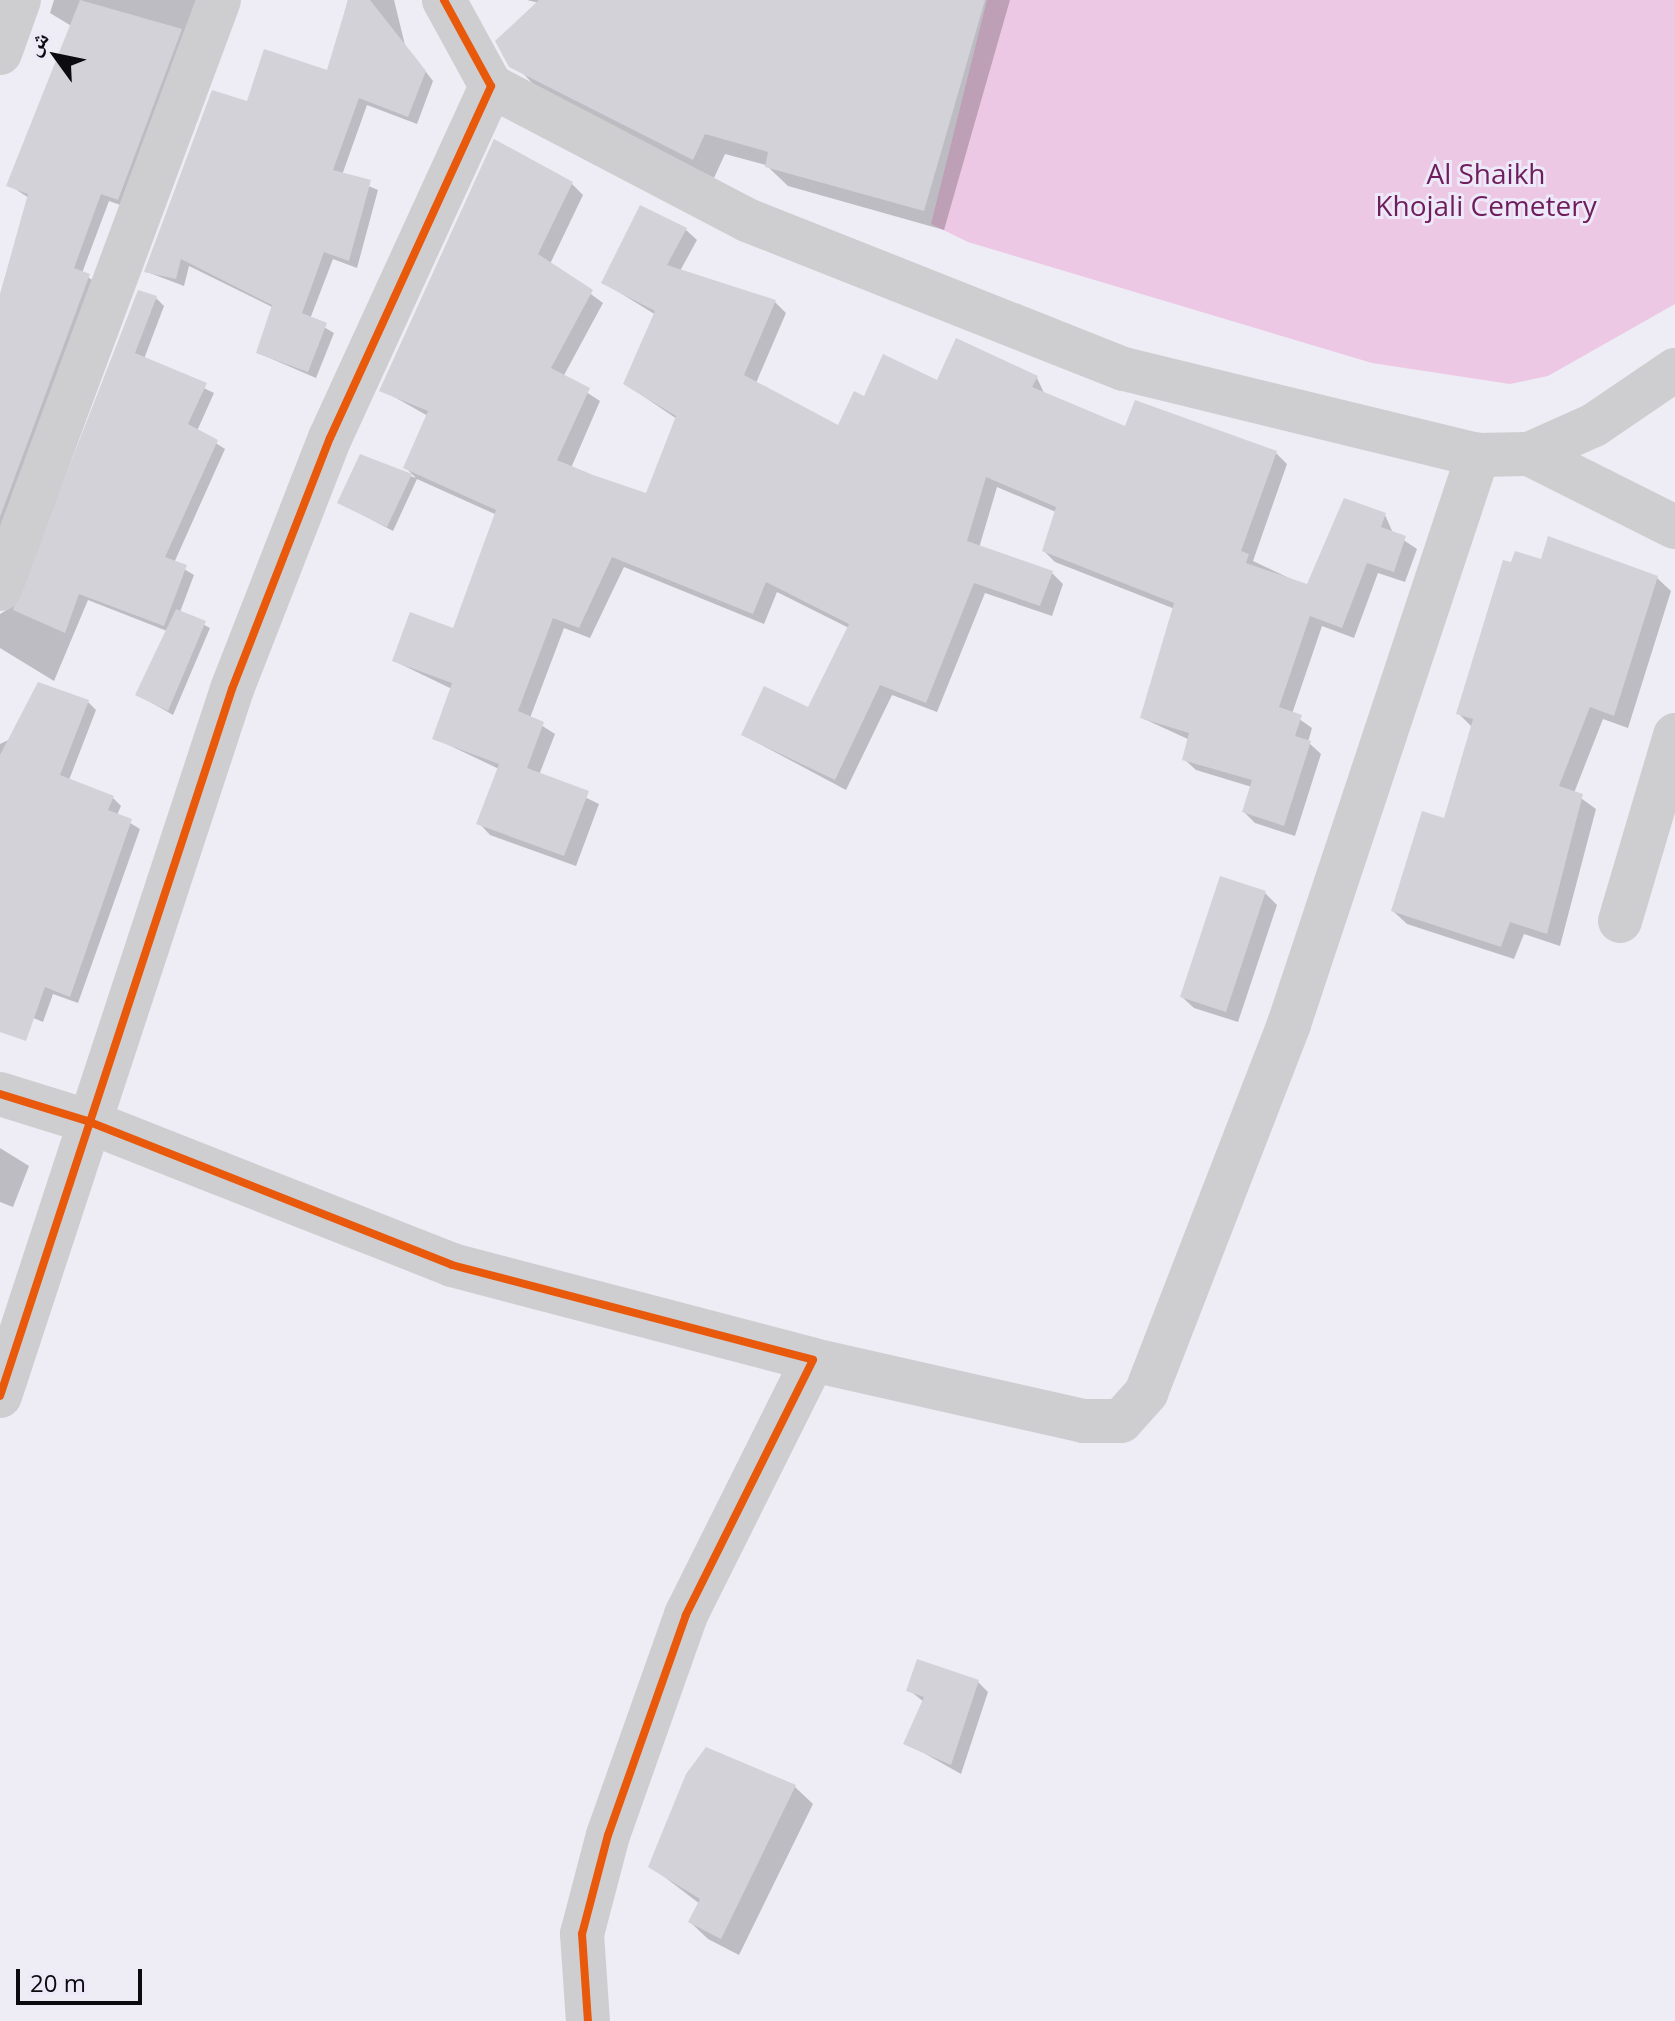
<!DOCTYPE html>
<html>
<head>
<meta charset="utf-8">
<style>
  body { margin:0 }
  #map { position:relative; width:1675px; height:2021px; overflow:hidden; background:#eeecf4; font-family:"Open Sans","Noto Naskh Arabic",sans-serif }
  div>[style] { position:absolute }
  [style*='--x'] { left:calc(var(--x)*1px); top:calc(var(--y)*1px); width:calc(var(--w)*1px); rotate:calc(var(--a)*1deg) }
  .green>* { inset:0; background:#edc8e4 }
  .shadow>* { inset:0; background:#0003 }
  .building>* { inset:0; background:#d3d2d8 }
  .minor>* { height:44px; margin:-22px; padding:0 22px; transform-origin:22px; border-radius:22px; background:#ceced0 }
  .cycleway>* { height:8px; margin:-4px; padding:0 4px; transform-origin:4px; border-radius:4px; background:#e8590c }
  span { translate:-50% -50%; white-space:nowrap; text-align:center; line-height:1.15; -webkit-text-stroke:6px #ede9f8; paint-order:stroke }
  .park-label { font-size:28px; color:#6f1d5c }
  .north { position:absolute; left:16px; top:16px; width:80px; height:80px; -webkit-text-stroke:6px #ede9f8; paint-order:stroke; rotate:303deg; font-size:22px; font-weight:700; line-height:32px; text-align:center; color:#0c0b0f }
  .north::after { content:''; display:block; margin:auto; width:28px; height:36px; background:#0c0b0f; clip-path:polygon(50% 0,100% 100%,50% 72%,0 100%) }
  .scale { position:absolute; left:16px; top:1969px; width:126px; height:36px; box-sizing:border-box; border:4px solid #0c0b0f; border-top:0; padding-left:10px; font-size:24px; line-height:28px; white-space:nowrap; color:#0c0b0f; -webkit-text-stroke:6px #ede9f8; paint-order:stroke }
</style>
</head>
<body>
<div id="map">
  <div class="green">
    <div style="clip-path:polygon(987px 0,1675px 0,1675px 304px,1548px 376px,1510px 384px,1372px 363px,968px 242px,931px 224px)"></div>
  </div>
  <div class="shadow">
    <div style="clip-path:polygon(54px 0,203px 0,126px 207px,109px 201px,82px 273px,98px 284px,0 546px,0 300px,29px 198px,9px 185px,73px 27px,50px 13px)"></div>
    <div style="clip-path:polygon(348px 0,394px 0,405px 45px,433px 81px,417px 124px,367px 105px,342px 175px,378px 190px,357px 268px,333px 259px,310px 319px,334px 333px,316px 378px,258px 353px,274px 308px,189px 266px,184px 286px,147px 272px,249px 103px,328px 73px)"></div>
    <div style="clip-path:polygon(527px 0,1010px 0,944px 230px,788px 186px,766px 165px,725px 154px,714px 178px,537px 88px,516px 66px,539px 3px)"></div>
    <div style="clip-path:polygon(572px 184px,583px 195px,550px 264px,603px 303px,563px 377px,600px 401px,571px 468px,647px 495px,677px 419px,625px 384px,656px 315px,604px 283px,685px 229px,697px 240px,680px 271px,775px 302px,786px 313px,756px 383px,839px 428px,865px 399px,938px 383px,1037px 378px,1045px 395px,1126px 429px,1276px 453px,1287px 464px,1253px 561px,1308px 587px,1385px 515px,1393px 533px,1417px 549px,1405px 582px,1378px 573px,1354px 638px,1322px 626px,1292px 714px,1312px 728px,1308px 742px,1321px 754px,1295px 836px,1255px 823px,1244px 812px,1252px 787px,1196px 770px,1184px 759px,1190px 740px,1142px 718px,1175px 609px,1055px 562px,1044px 551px,1056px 512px,997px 487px,979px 548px,1052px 573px,1063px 584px,1052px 616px,985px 593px,937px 712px,892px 695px,846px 790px,743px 735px,809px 710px,849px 628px,777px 592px,764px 624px,624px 567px,590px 638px,564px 628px,530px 718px,555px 734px,539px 775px,599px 804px,576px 866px,490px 835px,479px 823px,499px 769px,434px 738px,452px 689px,394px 661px,454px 631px,497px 515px,417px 479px,393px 531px,340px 503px,361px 457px,416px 478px,405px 467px,428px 416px,382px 390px)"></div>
    <div style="clip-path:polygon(156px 298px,164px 306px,144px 359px,214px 393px,197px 431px,225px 449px,174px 563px,194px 575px,180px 612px,210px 628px,173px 715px,138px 695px,167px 631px,88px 600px,54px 681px,0 648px,0 614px,25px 599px)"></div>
    <div style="clip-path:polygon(1542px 562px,1657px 578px,1671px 591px,1628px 728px,1603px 719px,1574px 793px,1596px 809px,1560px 946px,1524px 934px,1514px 959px,1407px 924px,1393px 911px,1446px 821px,1473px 728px,1458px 713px)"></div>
    <div style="clip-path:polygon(88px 702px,96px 710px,69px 780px,113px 798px,121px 806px,117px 815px,140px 829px,78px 1003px,53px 994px,43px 1022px,0 1004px,0 744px)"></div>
    <div style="clip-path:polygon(1265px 893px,1277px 905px,1238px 1022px,1194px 1008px,1182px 997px)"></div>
    <div style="clip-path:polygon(0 1148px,29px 1166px,13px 1207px,0 1202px)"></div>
    <div style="clip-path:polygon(978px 1682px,988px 1692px,961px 1774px,906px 1743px,924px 1702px,909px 1690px)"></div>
    <div style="clip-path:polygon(707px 1749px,795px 1787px,813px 1804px,739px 1955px,708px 1939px,690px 1922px,700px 1904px,650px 1866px)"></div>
  </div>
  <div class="building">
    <div style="clip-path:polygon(80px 0,182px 29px,118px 200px,101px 194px,74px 268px,90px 274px,0 517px,0 294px,28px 194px,6px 186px)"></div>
    <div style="clip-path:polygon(348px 0,370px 0,426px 71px,408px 117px,359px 98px,333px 170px,371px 180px,349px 261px,324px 252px,302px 313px,327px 323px,308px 372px,256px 353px,272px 305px,181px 259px,176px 279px,144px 272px,212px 90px,247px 101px,264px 49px,327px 70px)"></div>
    <div style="clip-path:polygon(539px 0,985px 0,924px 211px,765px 167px,768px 152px,705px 134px,693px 160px,509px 67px,495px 41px)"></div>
    <div style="clip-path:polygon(494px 139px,573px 182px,538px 254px,593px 290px,551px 368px,590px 388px,557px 460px,593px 475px,646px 493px,676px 416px,623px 384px,655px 311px,601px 283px,640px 205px,687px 228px,667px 265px,776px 300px,744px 375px,838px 425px,854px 391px,864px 396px,883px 354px,937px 380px,956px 338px,1038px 376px,1032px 387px,1125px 426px,1135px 400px,1277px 451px,1241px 551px,1249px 554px,1246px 563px,1307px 584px,1344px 498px,1386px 513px,1381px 527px,1406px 536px,1394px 572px,1367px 563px,1342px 628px,1310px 616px,1279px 707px,1302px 715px,1295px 736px,1311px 741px,1284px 826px,1242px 812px,1252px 780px,1182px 760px,1189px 733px,1140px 718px,1174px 603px,1042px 551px,1056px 507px,986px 477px,967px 541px,1053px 571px,1040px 606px,974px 583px,926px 703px,880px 685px,835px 780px,741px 735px,764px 686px,808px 707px,849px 624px,766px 582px,753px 614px,612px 557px,579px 628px,553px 618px,518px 711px,544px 722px,527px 768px,589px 791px,564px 856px,476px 824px,499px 764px,432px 739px,452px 683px,392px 661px,410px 612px,453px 628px,496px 510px,403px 468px,428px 411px,379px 391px)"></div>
    <div style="clip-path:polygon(138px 290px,157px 296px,135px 353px,207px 383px,188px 424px,218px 440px,165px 557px,187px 565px,164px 626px,79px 594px,65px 633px,13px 610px)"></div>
    <div style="clip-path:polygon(360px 454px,412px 474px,387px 527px,337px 503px)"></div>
    <div style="clip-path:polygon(1548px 536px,1658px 576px,1614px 716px,1590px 707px,1559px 786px,1583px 794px,1547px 934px,1510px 922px,1501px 947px,1391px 911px,1422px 811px,1444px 818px,1473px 719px,1456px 714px,1503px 560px,1511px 562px,1515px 551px,1541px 559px)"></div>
    <div style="clip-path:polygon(176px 609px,206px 621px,168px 711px,135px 695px)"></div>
    <div style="clip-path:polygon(38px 682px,89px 700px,60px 775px,114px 796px,108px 810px,132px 819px,70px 997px,45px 987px,26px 1041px,0 1032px,0 755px)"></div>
    <div style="clip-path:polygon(1220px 876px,1266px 891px,1226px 1012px,1180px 997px)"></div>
    <div style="clip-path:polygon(917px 1659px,979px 1680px,951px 1765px,903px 1744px,924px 1697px,906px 1691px)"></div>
    <div style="clip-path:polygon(706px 1747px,796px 1785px,721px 1939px,688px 1922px,700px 1899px,648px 1867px,686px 1774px)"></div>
  </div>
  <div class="minor">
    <div style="--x:0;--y:53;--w:56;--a:-70.3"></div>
    <div style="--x:491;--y:86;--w:289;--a:27.6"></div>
    <div style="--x:747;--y:220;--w:405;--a:21.6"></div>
    <div style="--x:1124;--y:369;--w:364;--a:13.7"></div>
    <div style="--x:1478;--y:455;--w:51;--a:-1.1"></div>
    <div style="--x:1529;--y:454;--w:71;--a:-24"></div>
    <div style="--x:1594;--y:425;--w:98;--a:-34.2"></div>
    <div style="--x:1529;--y:454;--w:163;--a:26.6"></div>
    <div style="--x:0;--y:589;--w:628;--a:-69.6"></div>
    <div style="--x:1620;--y:921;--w:194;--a:-73.5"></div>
    <div style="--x:0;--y:1094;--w:91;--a:17.2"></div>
    <div style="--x:87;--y:1121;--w:392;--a:21.5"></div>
    <div style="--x:452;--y:1265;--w:373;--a:14.7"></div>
    <div style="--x:813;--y:1360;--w:285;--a:116.5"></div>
    <div style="--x:686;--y:1615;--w:233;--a:109.5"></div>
    <div style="--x:608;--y:1835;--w:102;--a:104.7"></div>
    <div style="--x:582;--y:1934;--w:87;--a:86.1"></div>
    <div style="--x:813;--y:1360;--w:277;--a:12.7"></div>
    <div style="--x:1083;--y:1421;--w:38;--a:0"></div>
    <div style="--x:1121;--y:1421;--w:38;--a:-48"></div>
    <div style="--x:1146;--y:1393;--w:396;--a:-68.8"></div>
    <div style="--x:1289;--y:1024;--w:600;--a:-71.63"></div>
    <div style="--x:0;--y:1396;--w:744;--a:-71.83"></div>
    <div style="--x:232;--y:689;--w:269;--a:-68.7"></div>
    <div style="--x:330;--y:438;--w:387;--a:-65.4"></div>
    <div style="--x:491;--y:86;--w:98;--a:-118.7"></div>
  </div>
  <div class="cycleway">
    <div style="--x:0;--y:1094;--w:91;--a:17.2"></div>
    <div style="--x:87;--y:1121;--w:392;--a:21.5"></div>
    <div style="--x:452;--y:1265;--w:373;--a:14.7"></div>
    <div style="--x:813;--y:1360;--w:285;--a:116.5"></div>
    <div style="--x:686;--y:1615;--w:233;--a:109.5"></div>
    <div style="--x:608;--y:1835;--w:102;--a:104.7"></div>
    <div style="--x:582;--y:1934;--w:87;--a:86.1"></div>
    <div style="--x:0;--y:1396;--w:744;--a:-71.83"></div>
    <div style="--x:232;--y:689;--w:269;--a:-68.7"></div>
    <div style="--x:330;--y:438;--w:387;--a:-65.4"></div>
    <div style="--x:491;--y:86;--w:98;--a:-118.7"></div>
  </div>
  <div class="park-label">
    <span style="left:1486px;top:189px">Al Shaikh<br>Khojali Cemetery</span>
  </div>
  <div class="north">ش</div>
  <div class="scale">20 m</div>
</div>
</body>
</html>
